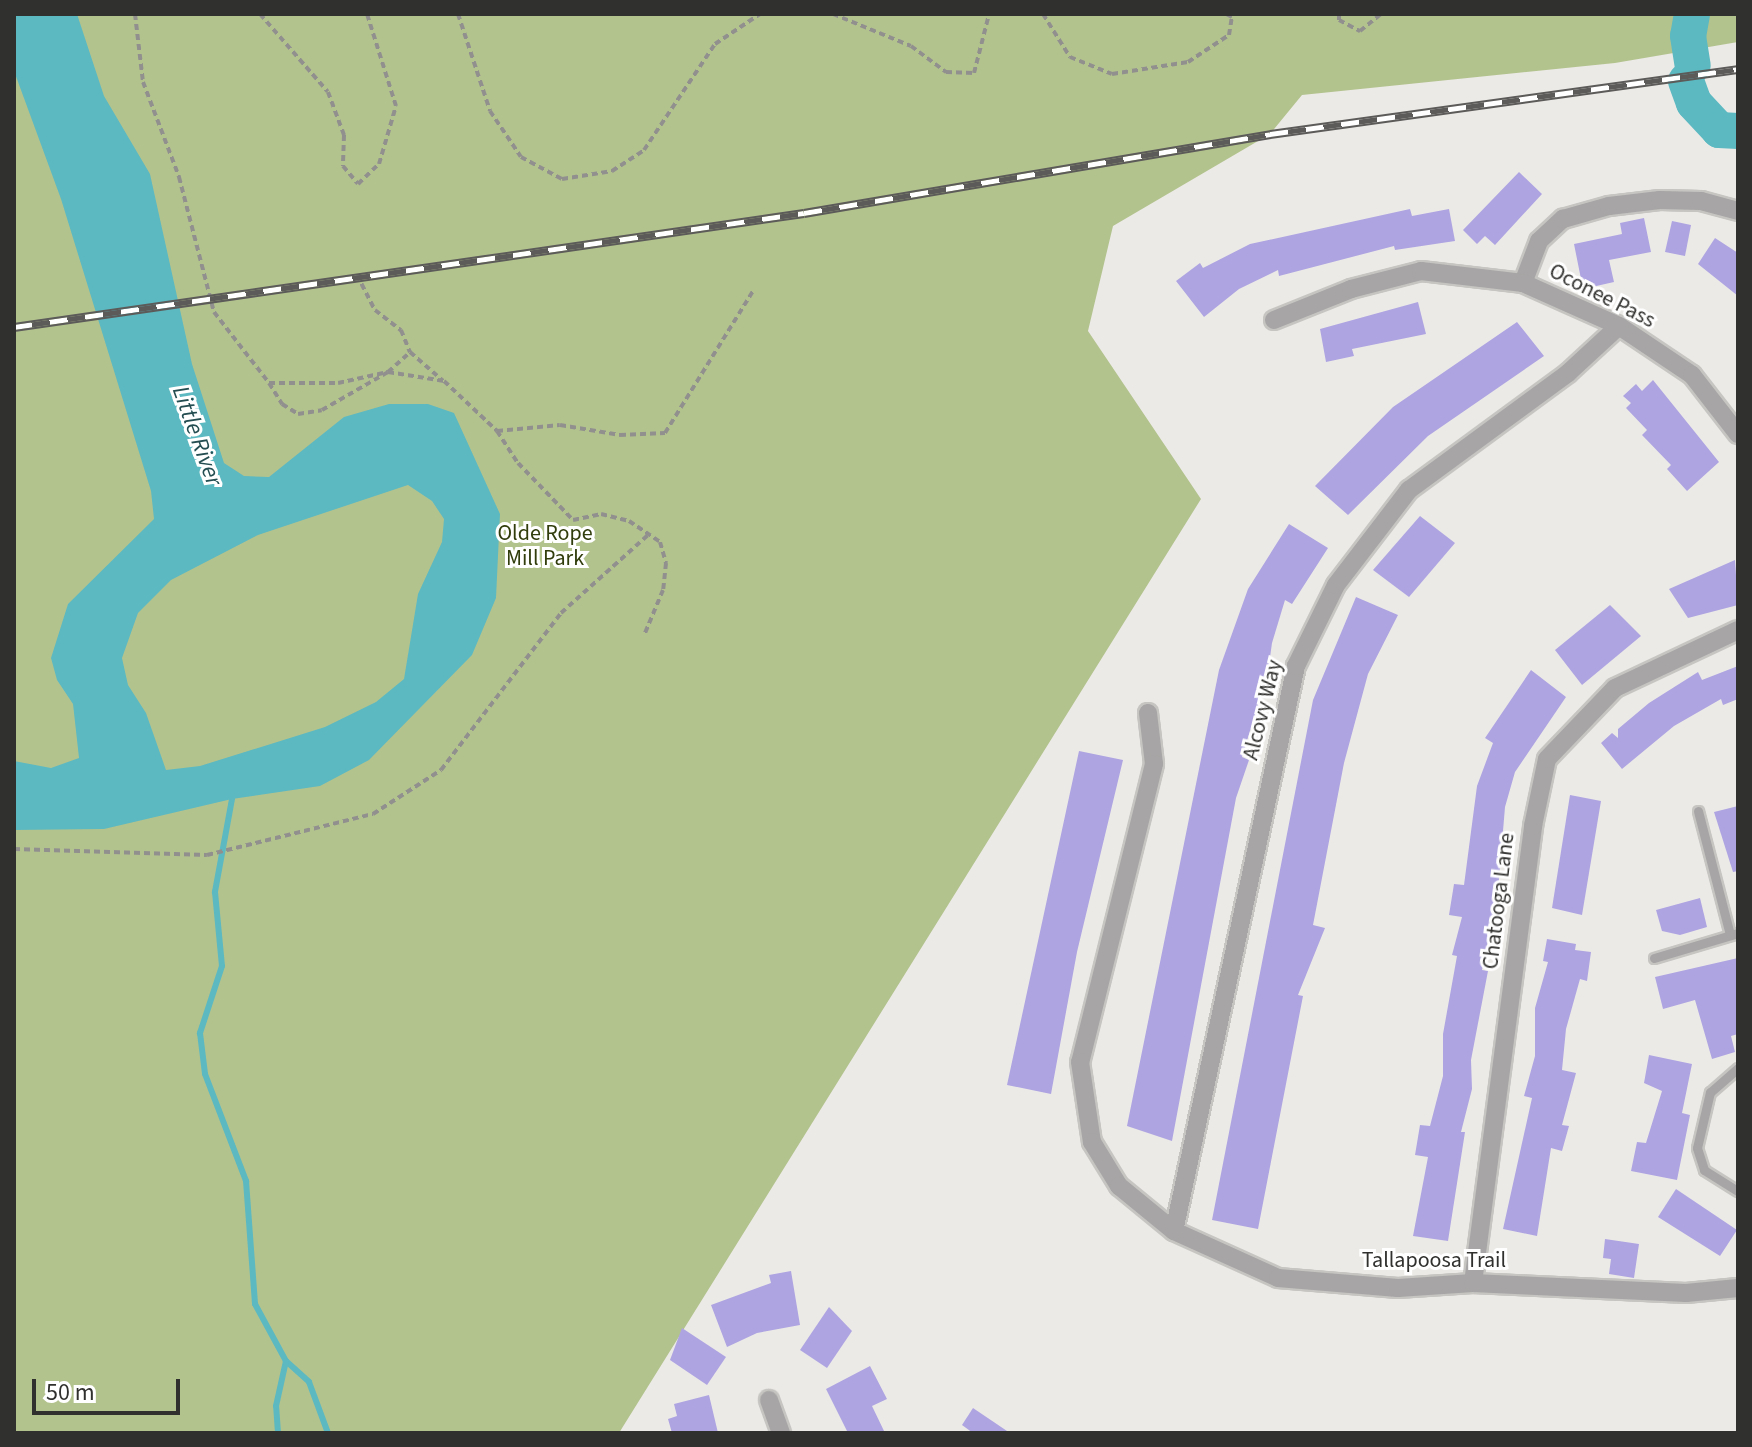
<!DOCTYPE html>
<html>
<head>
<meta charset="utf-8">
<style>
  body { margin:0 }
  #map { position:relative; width:1752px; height:1447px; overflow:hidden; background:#eceae7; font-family:"Source Sans 3",sans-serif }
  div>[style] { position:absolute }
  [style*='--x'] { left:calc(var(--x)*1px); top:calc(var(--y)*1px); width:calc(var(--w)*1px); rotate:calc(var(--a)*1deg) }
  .green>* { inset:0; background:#b3c38e }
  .water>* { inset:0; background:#5cb9c1 }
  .stream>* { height:6px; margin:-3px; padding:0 3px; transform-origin:3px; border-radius:3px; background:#5cb9c1 }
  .river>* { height:36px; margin:-18px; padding:0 18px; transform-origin:18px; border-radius:18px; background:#5cb9c1 }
  .building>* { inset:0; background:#aea4e1 }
  .path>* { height:4px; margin-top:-2px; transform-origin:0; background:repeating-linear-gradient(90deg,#91908e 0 6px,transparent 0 10px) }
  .roads { filter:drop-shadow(2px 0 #c6c5c2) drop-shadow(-2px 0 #c6c5c2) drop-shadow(0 2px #c6c5c2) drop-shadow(0 -2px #c6c5c2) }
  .lane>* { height:9px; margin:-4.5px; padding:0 4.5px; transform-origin:4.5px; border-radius:4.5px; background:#a7a5a5 }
  .street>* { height:18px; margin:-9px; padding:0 9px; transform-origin:9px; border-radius:9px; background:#a7a5a5 }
  .rail>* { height:9px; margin-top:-4.5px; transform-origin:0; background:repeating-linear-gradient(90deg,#fff 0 18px,#5c5b59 0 36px); box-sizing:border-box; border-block:2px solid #5c5b59 }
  span { translate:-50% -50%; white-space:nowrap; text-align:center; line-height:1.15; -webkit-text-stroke:6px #fff; paint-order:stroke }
  .street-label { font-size:22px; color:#30302e }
  .park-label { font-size:22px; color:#313d0c }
  .water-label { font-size:24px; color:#234d51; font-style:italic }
  .frame { position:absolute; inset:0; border:16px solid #30302e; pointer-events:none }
  .scale { position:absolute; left:32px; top:1379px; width:148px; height:36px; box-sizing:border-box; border:4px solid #30302e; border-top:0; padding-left:10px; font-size:24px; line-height:28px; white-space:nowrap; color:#30302e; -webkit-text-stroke:6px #fff; paint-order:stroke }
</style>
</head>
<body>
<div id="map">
  <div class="green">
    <div style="clip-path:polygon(14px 14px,1738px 14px,1738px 42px,1615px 63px,1302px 95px,1270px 134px,1113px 226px,1088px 331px,1201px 499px,619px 1433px,14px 1433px)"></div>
  </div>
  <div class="water">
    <div style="clip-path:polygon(evenodd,14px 14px,77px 14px,104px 96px,150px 174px,192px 364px,224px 463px,244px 476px,269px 477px,344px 417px,389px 404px,428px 404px,454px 413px,500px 514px,496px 598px,472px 655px,369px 760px,320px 786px,232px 799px,104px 829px,14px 830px,14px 761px,51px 768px,79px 758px,73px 704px,57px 680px,51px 658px,68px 604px,154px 519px,151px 491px,61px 199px,14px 71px,14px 14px,408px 485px,432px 501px,444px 519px,442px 542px,418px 594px,404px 679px,376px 702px,325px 727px,200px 766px,166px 770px,146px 713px,128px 685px,122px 658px,138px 613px,171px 580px,258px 535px,408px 485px)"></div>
  </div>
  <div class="stream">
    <div style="--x:232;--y:799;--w:95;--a:100.4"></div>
    <div style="--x:215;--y:892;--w:74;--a:84.6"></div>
    <div style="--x:222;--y:966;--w:71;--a:108.2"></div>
    <div style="--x:200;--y:1033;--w:41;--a:83"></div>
    <div style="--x:205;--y:1074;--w:115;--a:69"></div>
    <div style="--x:246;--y:1181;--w:123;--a:85.8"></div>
    <div style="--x:255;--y:1304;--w:65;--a:61.5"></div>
    <div style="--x:286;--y:1361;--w:31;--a:42"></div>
    <div style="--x:309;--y:1382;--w:54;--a:69.6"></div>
    <div style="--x:278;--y:1433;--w:27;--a:-94"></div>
    <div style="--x:276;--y:1406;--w:46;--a:-77.5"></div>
  </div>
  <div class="river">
    <div style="--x:1692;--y:14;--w:22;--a:100"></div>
    <div style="--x:1688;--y:36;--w:30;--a:81"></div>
    <div style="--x:1686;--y:81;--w:23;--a:70"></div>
    <div style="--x:1694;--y:103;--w:37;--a:47"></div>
    <div style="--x:1719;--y:130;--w:19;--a:3"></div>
  </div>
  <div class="building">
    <div style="clip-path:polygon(1519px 172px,1542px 194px,1495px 245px,1485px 236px,1477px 244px,1463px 230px)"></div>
    <div style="clip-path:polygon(1410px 209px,1412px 216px,1449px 209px,1455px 241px,1395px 250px,1394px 246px,1279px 276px,1278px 270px,1239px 289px,1204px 317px,1176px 281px,1200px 263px,1203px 268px,1250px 244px)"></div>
    <div style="clip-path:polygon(1644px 218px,1651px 252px,1609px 260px,1614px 282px,1583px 289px,1574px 244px,1622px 234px,1620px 223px)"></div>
    <div style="clip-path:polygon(1672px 221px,1691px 225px,1685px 256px,1665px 252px)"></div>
    <div style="clip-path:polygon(1715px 238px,1738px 253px,1738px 296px,1698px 264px)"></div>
    <div style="clip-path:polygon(1418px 302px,1426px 334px,1352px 349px,1354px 356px,1326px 362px,1320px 329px)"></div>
    <div style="clip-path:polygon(1517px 322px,1544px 356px,1428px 436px,1348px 515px,1315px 486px,1393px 407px)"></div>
    <div style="clip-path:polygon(1653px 380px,1719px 462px,1687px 491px,1667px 469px,1671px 465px,1642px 435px,1647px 430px,1626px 408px,1631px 403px,1623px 396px,1636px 384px,1642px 391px)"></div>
    <div style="clip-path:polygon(1420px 516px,1455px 543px,1409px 597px,1373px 570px)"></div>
    <div style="clip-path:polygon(1289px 524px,1328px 548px,1292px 604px,1285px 600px,1272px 643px,1268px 672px,1242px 757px,1249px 760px,1236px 798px,1172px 1141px,1127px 1126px,1219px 670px,1248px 589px)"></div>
    <div style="clip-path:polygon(1735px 560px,1738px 605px,1688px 618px,1669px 589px)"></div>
    <div style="clip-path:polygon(1356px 597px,1398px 615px,1368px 674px,1344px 763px,1313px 925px,1325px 928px,1298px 995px,1303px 996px,1258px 1229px,1212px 1220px,1313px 700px)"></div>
    <div style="clip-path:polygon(1610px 605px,1641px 636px,1582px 685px,1555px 650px)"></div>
    <div style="clip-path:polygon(1738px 666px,1738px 699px,1723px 705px,1721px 699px,1674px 726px,1622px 769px,1601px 743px,1612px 733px,1618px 738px,1618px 729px,1649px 703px,1698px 672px,1702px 680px)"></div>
    <div style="clip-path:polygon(1531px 670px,1566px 697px,1515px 772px,1505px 807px,1498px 891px,1482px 970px,1488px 971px,1471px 1060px,1472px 1089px,1461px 1132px,1465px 1132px,1448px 1241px,1413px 1236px,1428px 1157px,1415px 1155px,1420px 1125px,1430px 1126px,1443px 1076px,1443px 1034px,1457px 956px,1452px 955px,1462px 917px,1449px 915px,1454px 884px,1464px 885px,1477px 786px,1493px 743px,1485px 738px)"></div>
    <div style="clip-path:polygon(1079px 751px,1123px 760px,1077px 952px,1051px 1094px,1007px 1085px)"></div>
    <div style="clip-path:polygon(1570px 795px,1601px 801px,1582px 915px,1552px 908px)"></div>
    <div style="clip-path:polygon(1738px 806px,1738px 871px,1733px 872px,1714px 812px)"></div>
    <div style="clip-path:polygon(1700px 898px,1707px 927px,1680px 935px,1662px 931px,1656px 910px)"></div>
    <div style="clip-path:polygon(1547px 939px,1576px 944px,1575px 950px,1591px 952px,1587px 981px,1580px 979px,1566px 1029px,1562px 1070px,1576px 1073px,1562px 1125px,1569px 1126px,1562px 1151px,1551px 1148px,1537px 1236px,1503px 1229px,1532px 1098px,1524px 1096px,1535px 1056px,1535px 1008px,1548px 962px,1543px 961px)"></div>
    <div style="clip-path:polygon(1738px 958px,1738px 1034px,1731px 1036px,1735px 1052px,1712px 1059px,1695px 1000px,1663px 1009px,1655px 977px)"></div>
    <div style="clip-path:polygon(1649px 1055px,1692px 1064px,1682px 1113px,1690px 1115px,1677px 1180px,1631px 1171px,1637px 1142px,1646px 1143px,1662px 1091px,1644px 1083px)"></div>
    <div style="clip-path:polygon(1676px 1189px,1737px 1230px,1720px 1256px,1658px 1217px)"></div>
    <div style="clip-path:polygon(1605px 1239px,1639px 1244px,1634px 1278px,1609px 1274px,1611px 1259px,1603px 1258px)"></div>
    <div style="clip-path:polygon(791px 1271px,800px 1325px,757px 1333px,727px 1347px,711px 1305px,771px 1283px,769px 1275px)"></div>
    <div style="clip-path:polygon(829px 1307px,852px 1331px,827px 1368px,800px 1350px)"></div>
    <div style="clip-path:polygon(682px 1328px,726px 1357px,707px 1385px,670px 1360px)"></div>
    <div style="clip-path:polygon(870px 1366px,887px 1399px,872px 1406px,885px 1433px,848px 1433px,826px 1389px)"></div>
    <div style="clip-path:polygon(709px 1395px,718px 1433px,672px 1433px,668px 1419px,677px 1416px,674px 1404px)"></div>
    <div style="clip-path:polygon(973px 1408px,1010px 1433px,973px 1433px,962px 1425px)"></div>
  </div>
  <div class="path">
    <div style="--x:135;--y:14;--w:68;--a:83.3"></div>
    <div style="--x:143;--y:82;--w:102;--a:69.2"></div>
    <div style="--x:179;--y:177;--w:139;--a:75.5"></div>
    <div style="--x:214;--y:312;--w:90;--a:52.2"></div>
    <div style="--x:269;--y:383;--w:69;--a:0"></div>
    <div style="--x:338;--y:383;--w:51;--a:-12.4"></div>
    <div style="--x:388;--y:372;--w:57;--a:9.1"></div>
    <div style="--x:444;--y:381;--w:73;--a:43.3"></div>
    <div style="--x:497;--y:431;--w:38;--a:57"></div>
    <div style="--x:518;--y:463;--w:79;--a:46"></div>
    <div style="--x:573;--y:520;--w:29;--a:-12"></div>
    <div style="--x:601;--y:514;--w:29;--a:14"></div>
    <div style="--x:629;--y:521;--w:37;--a:34"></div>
    <div style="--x:660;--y:542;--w:22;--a:74"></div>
    <div style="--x:666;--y:563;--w:27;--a:96"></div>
    <div style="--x:663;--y:590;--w:47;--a:112.7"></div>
    <div style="--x:260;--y:14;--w:103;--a:48.9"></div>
    <div style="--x:328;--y:92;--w:46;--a:69.6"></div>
    <div style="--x:344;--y:135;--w:31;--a:92"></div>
    <div style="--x:343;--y:166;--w:23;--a:50"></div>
    <div style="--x:358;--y:184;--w:29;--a:-44"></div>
    <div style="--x:379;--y:164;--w:60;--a:-73.7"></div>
    <div style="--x:396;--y:106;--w:96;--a:-107.5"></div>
    <div style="--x:458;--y:14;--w:102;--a:71.7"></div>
    <div style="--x:490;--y:111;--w:55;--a:56"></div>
    <div style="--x:521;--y:157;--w:47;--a:28.2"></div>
    <div style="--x:562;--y:179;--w:51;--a:-9.1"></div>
    <div style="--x:612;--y:171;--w:38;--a:-33"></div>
    <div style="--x:644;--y:150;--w:128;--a:-56.2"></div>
    <div style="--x:715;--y:44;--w:54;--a:-33.7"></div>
    <div style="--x:833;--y:14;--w:84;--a:22.3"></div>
    <div style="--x:911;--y:46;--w:44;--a:36.6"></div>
    <div style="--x:946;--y:72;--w:28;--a:2"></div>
    <div style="--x:974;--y:73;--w:61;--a:-75.7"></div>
    <div style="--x:1043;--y:14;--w:51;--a:57.9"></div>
    <div style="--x:1070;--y:57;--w:45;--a:22"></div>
    <div style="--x:1112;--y:74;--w:77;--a:-9"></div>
    <div style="--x:1188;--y:62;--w:49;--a:-33.4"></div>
    <div style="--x:1229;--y:35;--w:18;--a:-81"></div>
    <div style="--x:1232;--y:17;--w:7;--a:-153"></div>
    <div style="--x:1339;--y:14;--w:6;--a:90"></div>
    <div style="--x:1339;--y:20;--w:24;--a:28"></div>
    <div style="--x:1360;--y:31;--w:27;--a:-39"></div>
    <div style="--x:357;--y:275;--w:39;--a:63"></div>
    <div style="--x:375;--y:310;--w:33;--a:38"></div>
    <div style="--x:401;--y:330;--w:24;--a:68"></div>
    <div style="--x:410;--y:352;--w:43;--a:41.2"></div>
    <div style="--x:269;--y:383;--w:25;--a:58"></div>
    <div style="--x:282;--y:404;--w:19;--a:32"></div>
    <div style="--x:298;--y:414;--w:24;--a:-9"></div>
    <div style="--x:322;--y:410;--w:76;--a:-29.9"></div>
    <div style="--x:388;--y:372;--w:30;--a:-42"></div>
    <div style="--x:497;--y:431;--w:63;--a:-5.4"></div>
    <div style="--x:560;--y:425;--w:61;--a:9.5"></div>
    <div style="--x:620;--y:435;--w:45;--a:-2.5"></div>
    <div style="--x:665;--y:433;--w:167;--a:-58.2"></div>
    <div style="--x:14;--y:849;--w:193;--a:1.8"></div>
    <div style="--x:207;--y:855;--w:171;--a:-13.9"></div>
    <div style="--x:373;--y:814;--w:81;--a:-32.9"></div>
    <div style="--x:441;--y:770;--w:198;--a:-52.6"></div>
    <div style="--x:561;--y:613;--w:118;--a:-41.9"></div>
  </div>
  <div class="roads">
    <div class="lane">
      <div style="--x:1698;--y:811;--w:128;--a:75.5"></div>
      <div style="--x:1654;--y:958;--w:88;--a:-16.6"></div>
      <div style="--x:1738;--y:1068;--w:37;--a:139"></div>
      <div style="--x:1710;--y:1092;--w:57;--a:103.1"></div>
      <div style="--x:1697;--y:1148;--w:23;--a:72"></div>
      <div style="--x:1704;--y:1170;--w:40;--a:32"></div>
    </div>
    <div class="street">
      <div style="--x:1523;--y:283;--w:45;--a:-69.1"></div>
      <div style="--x:1539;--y:241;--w:33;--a:-43"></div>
      <div style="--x:1563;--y:219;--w:48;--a:-15.8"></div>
      <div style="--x:1609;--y:206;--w:51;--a:-6.7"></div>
      <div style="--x:1660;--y:200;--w:41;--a:1.4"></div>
      <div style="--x:1701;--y:201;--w:38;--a:15"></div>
      <div style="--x:1274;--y:320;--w:83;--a:-21.9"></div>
      <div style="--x:1351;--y:289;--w:72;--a:-14.4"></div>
      <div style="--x:1421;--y:271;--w:103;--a:6.7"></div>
      <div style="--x:1523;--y:283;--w:105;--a:24.1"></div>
      <div style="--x:1619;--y:326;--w:88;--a:33.9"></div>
      <div style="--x:1692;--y:375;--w:75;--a:52.1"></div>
      <div style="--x:1148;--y:713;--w:51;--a:83.3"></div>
      <div style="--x:1154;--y:764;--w:307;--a:103.9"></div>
      <div style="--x:1080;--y:1062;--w:81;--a:81.5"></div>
      <div style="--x:1092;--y:1142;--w:52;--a:58.5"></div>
      <div style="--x:1119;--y:1186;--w:71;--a:39.3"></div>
      <div style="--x:1174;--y:1231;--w:114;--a:24.3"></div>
      <div style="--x:1278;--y:1278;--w:120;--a:4.8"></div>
      <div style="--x:1398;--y:1288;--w:75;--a:-3.8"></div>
      <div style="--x:1473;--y:1283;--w:213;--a:2.7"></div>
      <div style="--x:1686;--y:1293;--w:52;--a:-5.5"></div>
      <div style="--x:1174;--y:1231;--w:578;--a:-77.82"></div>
      <div style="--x:1296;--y:666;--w:90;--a:-63.7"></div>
      <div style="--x:1336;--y:585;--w:120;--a:-52.5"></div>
      <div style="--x:1409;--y:490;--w:197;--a:-36.3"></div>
      <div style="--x:1568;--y:373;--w:69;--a:-42.7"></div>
      <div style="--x:1473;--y:1283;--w:461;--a:-82.5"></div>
      <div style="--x:1533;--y:826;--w:68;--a:-78.2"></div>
      <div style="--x:1547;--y:759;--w:98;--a:-46.2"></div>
      <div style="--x:1615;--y:688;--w:136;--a:-25.2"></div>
      <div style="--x:769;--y:1400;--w:35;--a:70"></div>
    </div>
  </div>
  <div class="rail">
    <div style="--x:14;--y:327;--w:798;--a:-8.21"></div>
    <div style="--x:804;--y:213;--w:473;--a:-9.6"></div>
    <div style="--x:1270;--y:134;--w:472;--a:-7.9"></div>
  </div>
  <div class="street-label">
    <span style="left:1602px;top:296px;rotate:27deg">Oconee Pass</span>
    <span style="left:1263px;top:710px;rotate:-76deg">Alcovy Way</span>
    <span style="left:1499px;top:901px;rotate:-83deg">Chatooga Lane</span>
    <span style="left:1434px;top:1261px">Tallapoosa Trail</span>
  </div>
  <div class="park-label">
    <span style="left:545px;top:546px">Olde Rope<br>Mill Park</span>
  </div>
  <div class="water-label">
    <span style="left:197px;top:436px;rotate:70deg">Little River</span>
  </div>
  <div class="frame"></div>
  <div class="scale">50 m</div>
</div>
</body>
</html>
